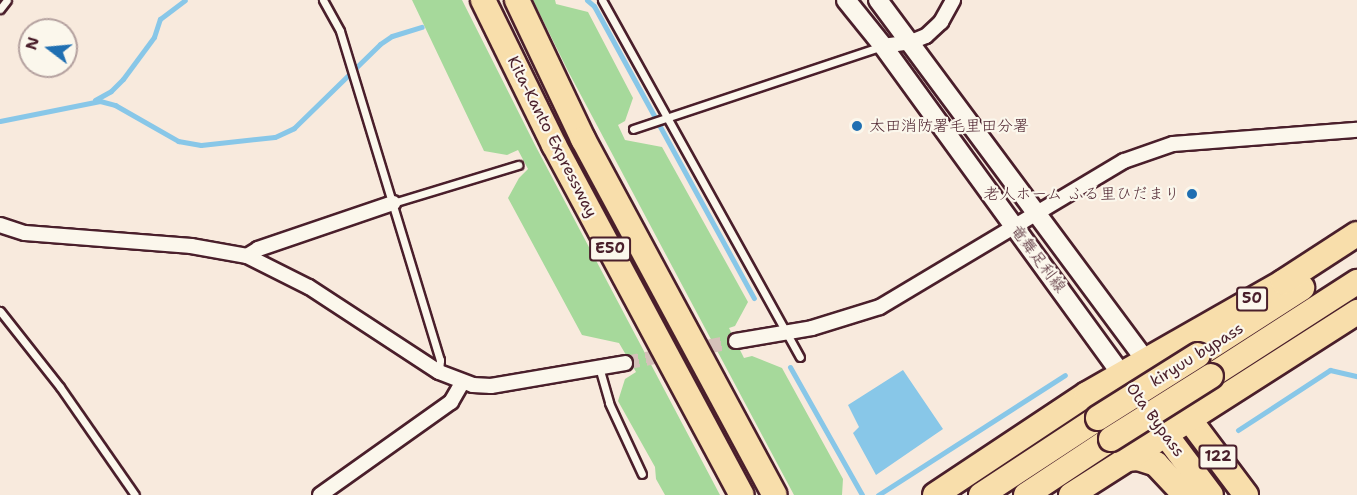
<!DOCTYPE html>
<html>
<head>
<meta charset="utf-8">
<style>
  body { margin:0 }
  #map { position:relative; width:1357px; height:495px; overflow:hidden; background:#f8eadd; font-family:"Shantell Sans","Klee One",sans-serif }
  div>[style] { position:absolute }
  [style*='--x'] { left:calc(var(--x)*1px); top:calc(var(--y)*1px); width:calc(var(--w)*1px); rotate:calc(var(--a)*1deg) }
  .green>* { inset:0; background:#a6d99b }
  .water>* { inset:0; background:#88c7e8 }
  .stream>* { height:5px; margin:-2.5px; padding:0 2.5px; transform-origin:2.5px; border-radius:2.5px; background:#88c7e8 }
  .street-tunnel>* { height:14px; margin-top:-7px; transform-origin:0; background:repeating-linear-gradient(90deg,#d5c1b9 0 14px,transparent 0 21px) }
  .roads { filter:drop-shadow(2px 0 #4a1f2b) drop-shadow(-2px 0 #4a1f2b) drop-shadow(0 2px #4a1f2b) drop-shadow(0 -2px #4a1f2b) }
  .lane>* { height:7px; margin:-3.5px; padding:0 3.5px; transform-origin:3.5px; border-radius:3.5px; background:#fbf7ec }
  .street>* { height:14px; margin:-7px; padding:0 7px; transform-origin:7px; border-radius:7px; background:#fbf7ec }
  .secondary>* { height:18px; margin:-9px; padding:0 9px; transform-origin:9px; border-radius:9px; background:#fbf7ec }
  .highway>* { height:24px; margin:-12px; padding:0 12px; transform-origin:12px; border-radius:12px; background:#f8deab }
  .bridges { filter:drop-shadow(2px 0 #4a1f2b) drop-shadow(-2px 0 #4a1f2b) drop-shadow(0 2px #4a1f2b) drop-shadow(0 -2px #4a1f2b) }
  .highway-bridge>* { height:24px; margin:-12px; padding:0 12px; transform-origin:12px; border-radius:12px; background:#f8deab }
  .dots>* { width:16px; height:16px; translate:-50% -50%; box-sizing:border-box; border:3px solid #fbf7ec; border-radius:50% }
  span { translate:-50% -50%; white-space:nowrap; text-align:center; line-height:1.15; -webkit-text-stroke:4.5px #fbf7ec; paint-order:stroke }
  .shield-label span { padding:2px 4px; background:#fbf7ec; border:2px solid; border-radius:4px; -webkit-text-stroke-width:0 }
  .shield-label { font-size:15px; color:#4a1f2b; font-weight:700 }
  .poi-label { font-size:16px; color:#4a1f2b }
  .left { translate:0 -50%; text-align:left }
  .right { translate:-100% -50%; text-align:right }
  .street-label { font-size:16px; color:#4a1f2b }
  .north { position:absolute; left:18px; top:18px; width:60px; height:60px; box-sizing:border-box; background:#fbf7ec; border:2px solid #b4a19f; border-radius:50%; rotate:286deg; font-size:16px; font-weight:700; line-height:24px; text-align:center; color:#4a1f2b }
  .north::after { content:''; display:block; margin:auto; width:21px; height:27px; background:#1f6fb2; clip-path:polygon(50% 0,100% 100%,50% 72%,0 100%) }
</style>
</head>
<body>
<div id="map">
  <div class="green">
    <div style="clip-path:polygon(412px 0,462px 0,535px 145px,720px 495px,665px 495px,656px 479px,655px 467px,618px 401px,625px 379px,636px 372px,619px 343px,582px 335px,508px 198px,519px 178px,528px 169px,518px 150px,507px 155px,484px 151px)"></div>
    <div style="clip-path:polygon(533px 0,555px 0,556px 4px,588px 12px,633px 98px,625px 121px,618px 125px,625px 140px,662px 147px,748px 302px,735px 326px,729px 328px,744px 358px,752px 356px,782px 368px,843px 479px,842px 495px,794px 495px,568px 71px)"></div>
  </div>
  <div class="water">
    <div style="clip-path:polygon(903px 370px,943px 429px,876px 475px,853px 433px,859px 427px,848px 405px)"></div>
  </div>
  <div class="stream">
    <div style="--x:587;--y:0;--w:9;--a:41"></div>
    <div style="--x:594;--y:6;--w:333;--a:61.3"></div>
    <div style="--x:95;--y:100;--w:18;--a:-29"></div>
    <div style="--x:111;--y:91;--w:17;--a:-45"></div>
    <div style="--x:123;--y:79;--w:52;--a:-53.6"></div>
    <div style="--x:154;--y:37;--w:19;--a:-72"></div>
    <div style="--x:160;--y:19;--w:31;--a:-37"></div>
    <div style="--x:0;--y:121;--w:102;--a:-11.3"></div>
    <div style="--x:100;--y:101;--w:16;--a:15"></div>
    <div style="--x:115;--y:105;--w:73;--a:29.7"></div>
    <div style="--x:178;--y:141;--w:23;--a:10"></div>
    <div style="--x:201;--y:145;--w:74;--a:-6.2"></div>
    <div style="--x:275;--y:137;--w:21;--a:-25"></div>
    <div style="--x:294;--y:128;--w:120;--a:-44.3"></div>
    <div style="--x:380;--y:44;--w:14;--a:-34"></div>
    <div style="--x:392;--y:36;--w:31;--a:-17"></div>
    <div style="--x:790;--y:367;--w:147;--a:60.6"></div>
    <div style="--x:1238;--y:430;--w:110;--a:-33.1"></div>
    <div style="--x:1330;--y:370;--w:28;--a:13"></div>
    <div style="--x:878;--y:495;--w:222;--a:-32.7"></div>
  </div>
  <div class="street-tunnel">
    <div style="--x:625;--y:363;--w:113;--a:-11.2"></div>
  </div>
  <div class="roads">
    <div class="lane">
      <div style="--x:323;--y:0;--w:35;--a:61"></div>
      <div style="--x:340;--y:31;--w:344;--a:73.1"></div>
      <div style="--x:440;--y:360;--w:12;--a:95"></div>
      <div style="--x:602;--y:0;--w:408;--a:61"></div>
      <div style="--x:0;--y:9;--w:11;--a:-52"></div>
      <div style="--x:633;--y:129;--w:260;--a:-18.4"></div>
      <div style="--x:393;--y:203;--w:131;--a:-16.9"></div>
      <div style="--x:0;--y:311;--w:97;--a:51.7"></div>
      <div style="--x:60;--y:387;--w:131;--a:55.2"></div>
      <div style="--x:599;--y:367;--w:37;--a:74"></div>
      <div style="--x:609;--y:403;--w:78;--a:65.1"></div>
    </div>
    <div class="street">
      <div style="--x:883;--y:46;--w:28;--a:-8"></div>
      <div style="--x:911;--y:42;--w:16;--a:-22"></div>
      <div style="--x:926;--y:36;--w:21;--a:-43"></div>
      <div style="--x:941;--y:22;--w:25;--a:-61"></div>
      <div style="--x:0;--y:225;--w:26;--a:18"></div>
      <div style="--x:25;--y:233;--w:167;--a:4.5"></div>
      <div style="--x:191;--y:246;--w:57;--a:10.1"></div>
      <div style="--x:247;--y:256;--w:69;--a:26.6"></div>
      <div style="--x:309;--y:287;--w:155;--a:33.2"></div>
      <div style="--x:439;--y:372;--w:36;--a:21"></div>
      <div style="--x:473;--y:385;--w:18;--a:3"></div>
      <div style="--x:491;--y:386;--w:136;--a:-9.7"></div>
      <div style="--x:247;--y:256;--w:13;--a:-32"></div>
      <div style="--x:258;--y:249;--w:143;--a:-18.8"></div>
      <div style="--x:736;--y:341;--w:77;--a:-9.7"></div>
      <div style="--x:812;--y:328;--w:71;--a:-17.2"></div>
      <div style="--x:880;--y:307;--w:284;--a:-30.9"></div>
      <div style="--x:1124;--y:161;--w:52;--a:-19.1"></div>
      <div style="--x:1173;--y:144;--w:185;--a:-4.4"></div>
      <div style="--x:320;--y:495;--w:161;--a:-35.4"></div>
      <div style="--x:451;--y:402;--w:22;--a:-60"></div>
    </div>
    <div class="secondary">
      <div style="--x:846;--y:0;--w:59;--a:51.2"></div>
      <div style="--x:883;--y:46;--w:405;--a:54"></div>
      <div style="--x:878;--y:0;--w:447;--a:53.4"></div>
    </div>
    <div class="highway">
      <div style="--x:483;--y:0;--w:161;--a:63.9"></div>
      <div style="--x:554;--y:145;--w:397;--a:61.8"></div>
      <div style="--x:517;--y:0;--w:154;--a:64.6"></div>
      <div style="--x:583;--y:139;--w:404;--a:61.7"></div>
      <div style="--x:1198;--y:355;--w:124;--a:-32.8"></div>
      <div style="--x:1211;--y:376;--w:174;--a:-32.8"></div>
      <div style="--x:1180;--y:407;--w:110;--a:53.1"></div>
      <div style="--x:1156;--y:422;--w:91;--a:53"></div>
      <div style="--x:1127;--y:459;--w:11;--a:-5"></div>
      <div style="--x:1138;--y:458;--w:19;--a:18"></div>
      <div style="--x:1156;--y:464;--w:42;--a:46.9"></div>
      <div style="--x:935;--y:495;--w:182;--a:-33.6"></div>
      <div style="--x:1087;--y:394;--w:226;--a:-29.7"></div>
      <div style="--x:1283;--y:282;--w:88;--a:-33"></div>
      <div style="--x:981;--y:495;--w:140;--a:-33.3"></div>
      <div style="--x:1026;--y:495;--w:102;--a:-33.4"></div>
      <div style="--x:1071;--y:495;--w:340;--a:-32.6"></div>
    </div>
  </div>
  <div class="bridges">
    <div class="highway-bridge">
      <div style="--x:1098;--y:418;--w:118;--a:-32.2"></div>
      <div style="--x:1111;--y:439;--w:118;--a:-32.2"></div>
    </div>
  </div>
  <div class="dots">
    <div style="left:857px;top:126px;background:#1f6fb2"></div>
    <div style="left:1192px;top:194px;background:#1f6fb2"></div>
  </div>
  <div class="shield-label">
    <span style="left:610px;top:249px">E50</span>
    <span style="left:1252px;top:299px">50</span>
    <span style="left:1218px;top:457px">122</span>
  </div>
  <div class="poi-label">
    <span class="left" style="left:869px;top:126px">太田消防署毛里田分署</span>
    <span class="right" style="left:1180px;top:194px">老人ホーム ふる里ひだまり</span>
  </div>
  <div class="street-label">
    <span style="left:552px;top:137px;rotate:63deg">Kita-Kanto Expressway</span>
    <span style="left:1038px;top:259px;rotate:53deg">竜舞足利線</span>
    <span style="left:1197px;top:355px;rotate:-32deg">kiryuu bypass</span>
    <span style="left:1155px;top:420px;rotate:54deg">Ota Bypass</span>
  </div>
  <div class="north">N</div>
</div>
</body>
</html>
